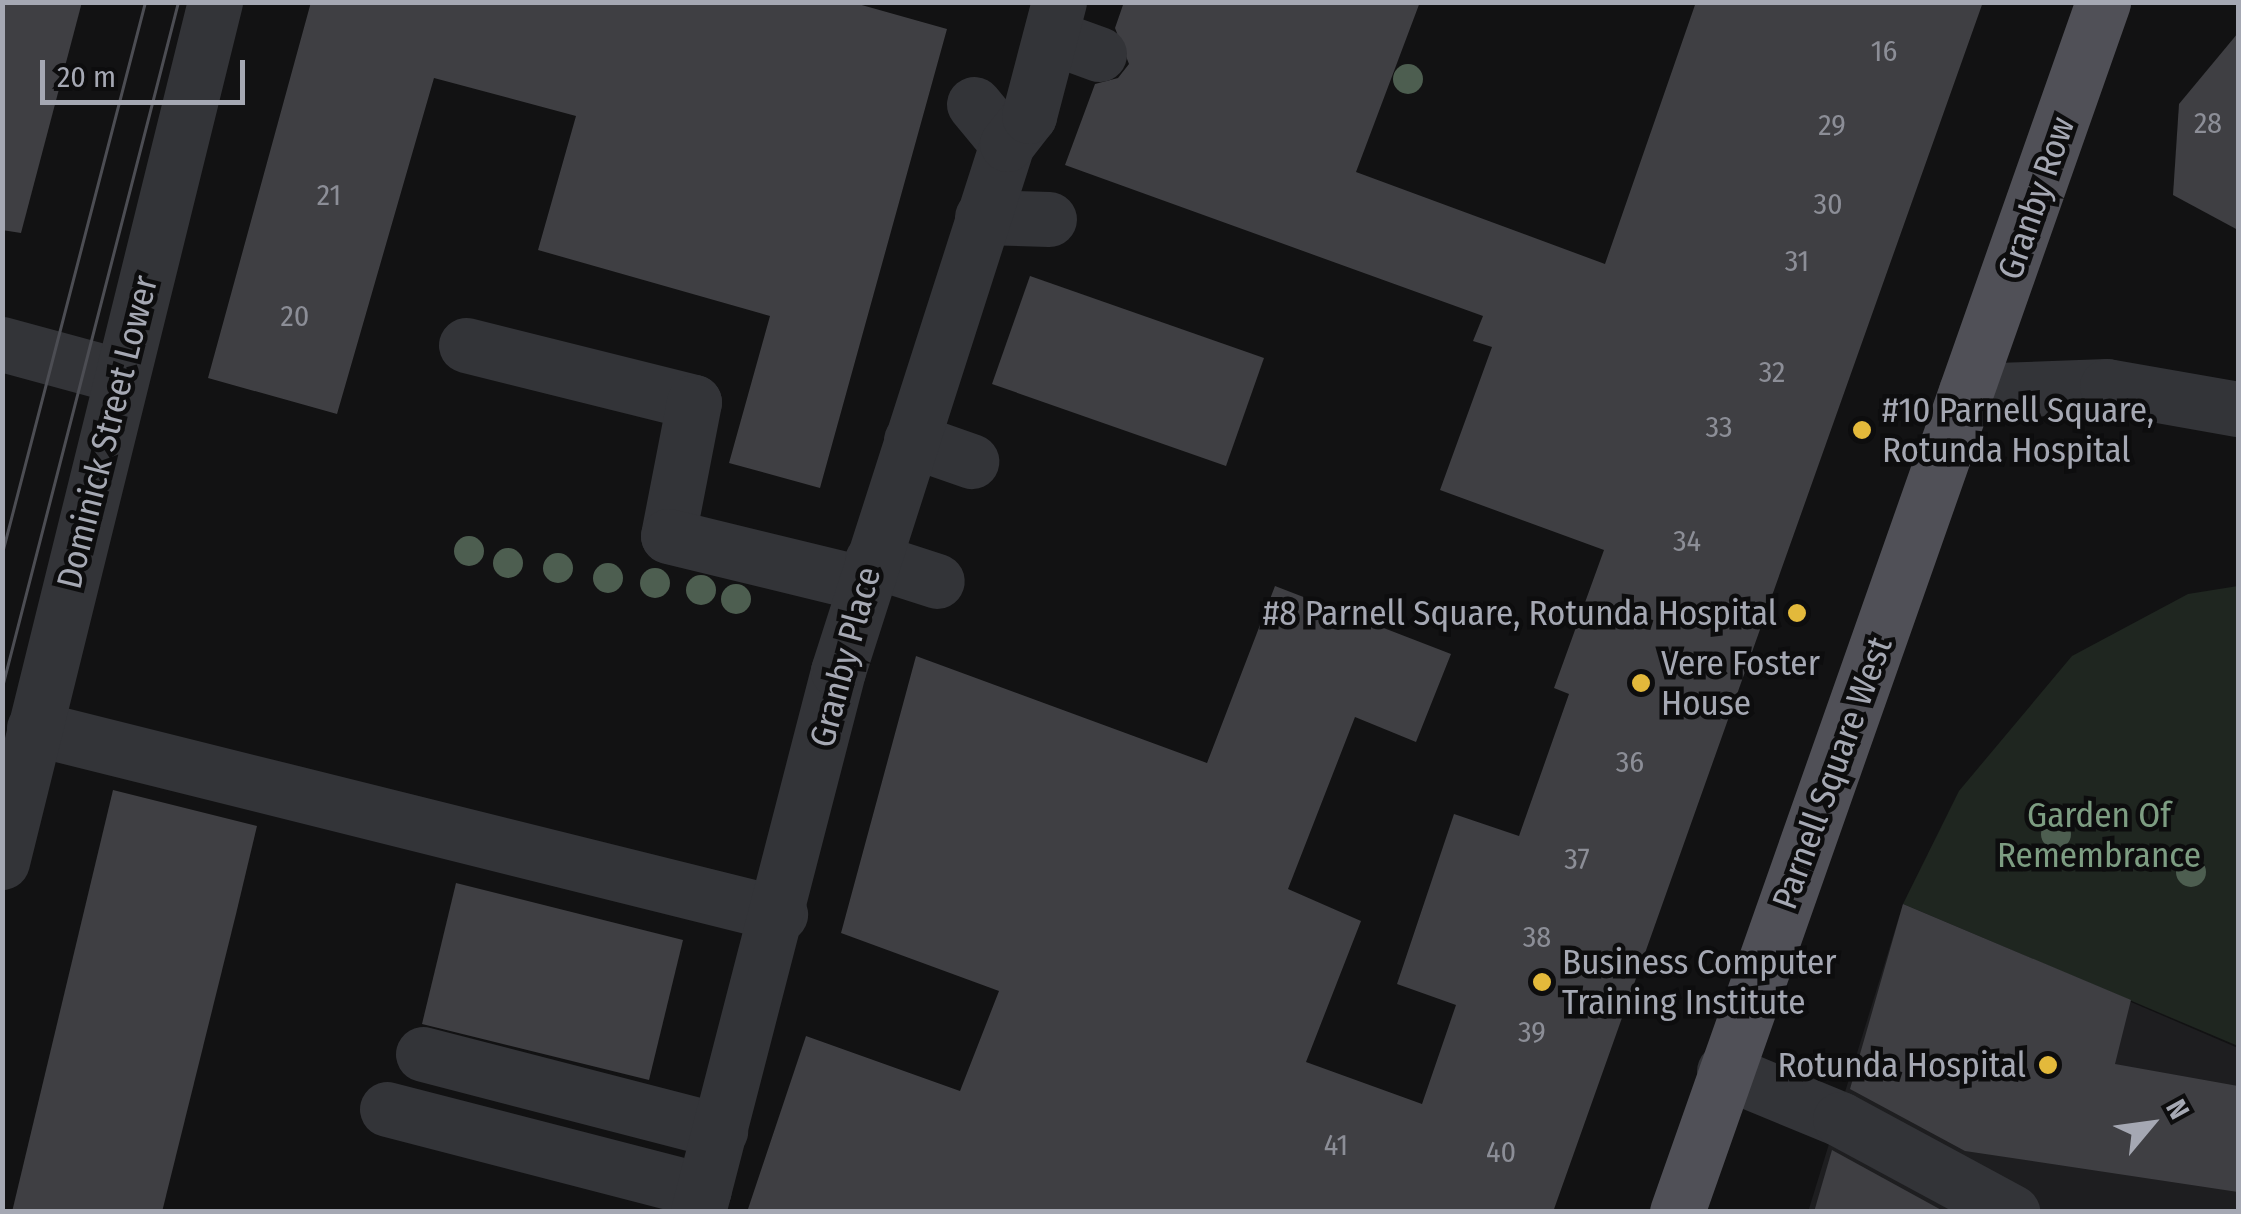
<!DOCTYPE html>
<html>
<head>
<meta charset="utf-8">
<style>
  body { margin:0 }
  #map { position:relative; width:2241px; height:1214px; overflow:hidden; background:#121213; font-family:"Fira Sans Condensed",sans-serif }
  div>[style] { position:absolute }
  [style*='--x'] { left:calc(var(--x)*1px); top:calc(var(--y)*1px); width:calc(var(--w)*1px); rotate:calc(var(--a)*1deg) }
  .built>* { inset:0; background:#1e1e20 }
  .green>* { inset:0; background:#1f2620 }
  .building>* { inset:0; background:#3f3f43 }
  .minor>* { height:55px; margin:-27.5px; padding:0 27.5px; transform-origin:27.5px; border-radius:27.5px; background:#333438 }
  .major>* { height:55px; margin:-27.5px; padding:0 27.5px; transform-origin:27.5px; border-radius:27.5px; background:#505057 }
  .tram>* { height:2.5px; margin:-1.25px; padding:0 1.25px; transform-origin:1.25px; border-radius:1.25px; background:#4c4d53 }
  .trees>* { width:30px; height:30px; margin:-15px; border-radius:50%; background:#4d5e50 }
  .dots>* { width:28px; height:28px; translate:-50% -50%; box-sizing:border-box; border:5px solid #0d0d0e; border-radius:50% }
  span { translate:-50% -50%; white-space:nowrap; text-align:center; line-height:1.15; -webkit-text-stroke:9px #0d0d0e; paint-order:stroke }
  .number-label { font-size:30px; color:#8c8e97 }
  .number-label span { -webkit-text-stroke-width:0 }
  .street-label { font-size:35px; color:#a5a8b3 }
  .poi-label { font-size:35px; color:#a5a8b3 }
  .left { translate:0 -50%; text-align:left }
  .right { translate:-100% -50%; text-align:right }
  .park-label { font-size:35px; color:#7d9d82 }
  .frame { position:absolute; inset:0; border:5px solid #a5a8b3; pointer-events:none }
  .north { position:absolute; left:2101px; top:1074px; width:100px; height:100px; -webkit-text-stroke:8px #0d0d0e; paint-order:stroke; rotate:61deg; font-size:28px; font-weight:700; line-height:40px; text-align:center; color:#a5a8b3 }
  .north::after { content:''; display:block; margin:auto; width:35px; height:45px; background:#a5a8b3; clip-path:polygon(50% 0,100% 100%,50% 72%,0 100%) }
  .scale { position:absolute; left:40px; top:60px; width:205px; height:45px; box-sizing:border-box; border:5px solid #a5a8b3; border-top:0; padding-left:12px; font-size:30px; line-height:35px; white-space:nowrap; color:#a5a8b3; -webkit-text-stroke:8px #0d0d0e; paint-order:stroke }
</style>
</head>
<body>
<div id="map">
  <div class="built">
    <div style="clip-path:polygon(1903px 904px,2238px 1048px,2238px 1211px,1808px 1212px)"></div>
  </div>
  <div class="green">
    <div style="clip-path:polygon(2238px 586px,2238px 1046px,1903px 904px,1959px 791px,2072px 656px,2188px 594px)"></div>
  </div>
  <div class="building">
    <div style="clip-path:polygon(2px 2px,82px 2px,21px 233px,2px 230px)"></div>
    <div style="clip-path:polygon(311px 2px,851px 2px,947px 29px,820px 488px,729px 463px,770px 316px,538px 250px,576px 116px,434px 78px,337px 414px,208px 378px)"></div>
    <div style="clip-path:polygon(1124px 2px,1420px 2px,1356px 172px,1605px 264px,1696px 2px,1983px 2px,1553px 1212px,747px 1212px,806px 1036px,960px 1091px,999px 991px,841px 933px,916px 656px,1207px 763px,1275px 586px,1451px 654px,1416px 742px,1355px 717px,1288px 889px,1361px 921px,1306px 1062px,1422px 1104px,1456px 1005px,1397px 984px,1454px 814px,1519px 836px,1569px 694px,1554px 688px,1604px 550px,1440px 490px,1492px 347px,1473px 341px,1483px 316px,1065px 165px,1095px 84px,1118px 78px,1129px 64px,1115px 28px)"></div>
    <div style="clip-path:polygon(2238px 33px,2238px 230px,2173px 195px,2179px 104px)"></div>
    <div style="clip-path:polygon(1030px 276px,1264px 358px,1226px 466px,992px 384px)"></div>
    <div style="clip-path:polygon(113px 790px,257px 826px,236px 914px,162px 1212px,12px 1212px)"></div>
    <div style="clip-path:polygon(456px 883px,683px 940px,649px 1080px,422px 1024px)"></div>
    <div style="clip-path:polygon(1903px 904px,2131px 1000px,2115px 1064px,2238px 1086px,2238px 1192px,1965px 1151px,1850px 1089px)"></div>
    <div style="clip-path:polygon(1832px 1150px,1945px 1212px,1814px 1212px)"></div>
  </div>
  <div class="minor">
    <div style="--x:1052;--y:37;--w:50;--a:19.9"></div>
    <div style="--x:974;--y:104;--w:52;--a:50.5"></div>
    <div style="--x:982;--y:217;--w:67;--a:1.7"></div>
    <div style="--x:2;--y:344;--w:122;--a:15.2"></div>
    <div style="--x:466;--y:345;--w:235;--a:14"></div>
    <div style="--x:694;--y:402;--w:136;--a:101"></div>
    <div style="--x:668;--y:536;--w:203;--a:13.7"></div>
    <div style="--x:1966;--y:391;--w:141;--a:-2"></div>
    <div style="--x:2107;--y:386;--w:133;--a:10"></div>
    <div style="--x:911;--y:440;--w:64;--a:19.3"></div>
    <div style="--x:872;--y:560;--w:68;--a:17.9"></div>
    <div style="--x:34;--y:728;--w:769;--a:14"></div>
    <div style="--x:2;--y:862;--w:886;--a:-76.09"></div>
    <div style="--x:423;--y:1054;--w:307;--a:14.5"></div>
    <div style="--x:1724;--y:1071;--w:126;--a:22.5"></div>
    <div style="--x:1840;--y:1119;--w:196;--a:28.4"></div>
    <div style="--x:387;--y:1109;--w:327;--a:14.5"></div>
    <div style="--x:698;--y:1212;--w:559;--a:-75.49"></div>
    <div style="--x:838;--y:671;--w:553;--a:-72.22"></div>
    <div style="--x:1007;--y:144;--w:36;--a:-52"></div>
    <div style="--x:1029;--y:116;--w:118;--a:-75.3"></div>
  </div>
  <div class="major">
    <div style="--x:1677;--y:1212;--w:1283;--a:-70.6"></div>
  </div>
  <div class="tram">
    <div style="--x:2;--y:553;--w:569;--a:-75.45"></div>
    <div style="--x:2;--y:687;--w:707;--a:-75.59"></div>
  </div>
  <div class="trees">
    <div style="left:1408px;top:79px"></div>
    <div style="left:469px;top:551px"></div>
    <div style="left:508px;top:563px"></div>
    <div style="left:558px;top:568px"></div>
    <div style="left:608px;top:578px"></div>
    <div style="left:655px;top:583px"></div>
    <div style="left:701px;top:590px"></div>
    <div style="left:736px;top:599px"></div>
    <div style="left:2056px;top:834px"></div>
    <div style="left:2191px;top:872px"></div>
  </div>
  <div class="dots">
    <div style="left:1862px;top:430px;background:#e3b93b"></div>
    <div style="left:1797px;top:613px;background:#e3b93b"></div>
    <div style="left:1641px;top:683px;background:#e3b93b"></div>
    <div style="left:1542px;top:982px;background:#e3b93b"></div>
    <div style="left:2048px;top:1065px;background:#e3b93b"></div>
  </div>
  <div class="number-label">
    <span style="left:1884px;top:51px">16</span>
    <span style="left:2208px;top:123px">28</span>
    <span style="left:1832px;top:125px">29</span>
    <span style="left:329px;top:195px">21</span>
    <span style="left:1828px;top:204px">30</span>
    <span style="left:1797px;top:261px">31</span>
    <span style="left:295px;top:316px">20</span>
    <span style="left:1772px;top:372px">32</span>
    <span style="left:1719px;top:427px">33</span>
    <span style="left:1687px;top:541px">34</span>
    <span style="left:1630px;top:762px">36</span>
    <span style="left:1577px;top:859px">37</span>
    <span style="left:1537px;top:937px">38</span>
    <span style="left:1532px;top:1032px">39</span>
    <span style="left:1336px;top:1145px">41</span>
    <span style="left:1501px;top:1152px">40</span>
  </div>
  <div class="street-label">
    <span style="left:2036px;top:198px;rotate:-71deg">Granby Row</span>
    <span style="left:107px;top:432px;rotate:-76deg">Dominick Street Lower</span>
    <span style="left:845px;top:657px;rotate:-75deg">Granby Place</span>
    <span style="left:1832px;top:773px;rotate:-70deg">Parnell Square West</span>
  </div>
  <div class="poi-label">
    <span class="left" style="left:1882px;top:430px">#10 Parnell Square,<br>Rotunda Hospital</span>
    <span class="right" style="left:1777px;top:613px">#8 Parnell Square, Rotunda Hospital</span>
    <span class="left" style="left:1661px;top:683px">Vere Foster<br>House</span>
    <span class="left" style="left:1562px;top:982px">Business Computer<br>Training Institute</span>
    <span class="right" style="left:2026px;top:1065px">Rotunda Hospital</span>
  </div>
  <div class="park-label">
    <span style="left:2099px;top:835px">Garden Of<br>Remembrance</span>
  </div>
  <div class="frame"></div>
  <div class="north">N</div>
  <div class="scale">20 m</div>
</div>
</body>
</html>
